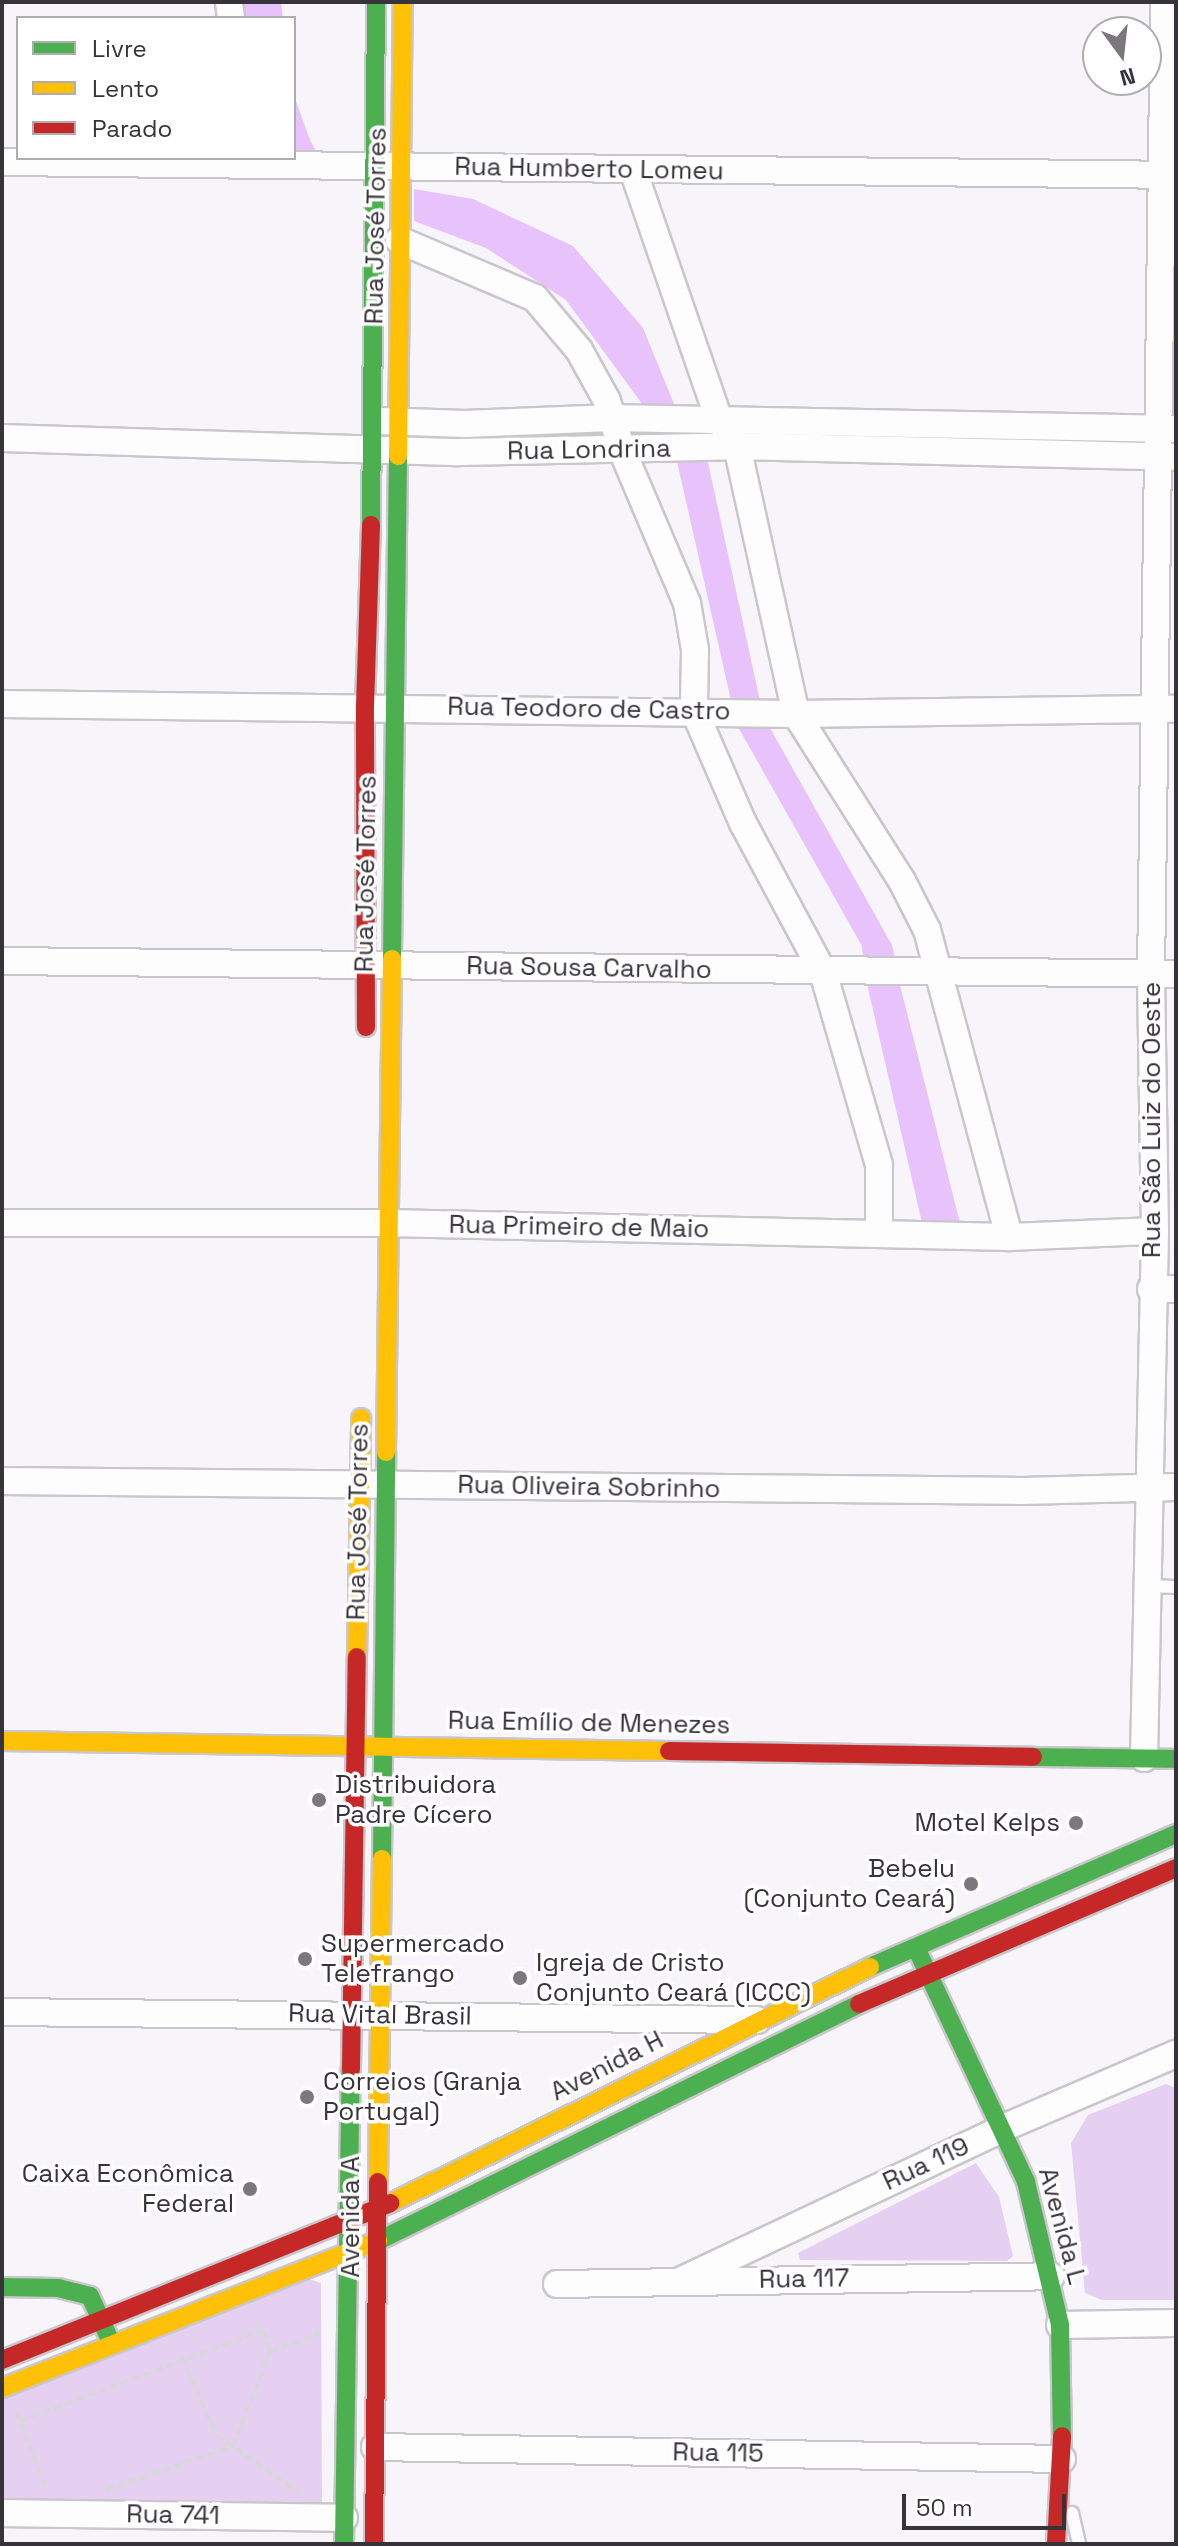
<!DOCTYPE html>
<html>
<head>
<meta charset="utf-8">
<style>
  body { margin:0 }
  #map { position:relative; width:1178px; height:2546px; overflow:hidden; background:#f7f4fa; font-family:"Space Grotesk",sans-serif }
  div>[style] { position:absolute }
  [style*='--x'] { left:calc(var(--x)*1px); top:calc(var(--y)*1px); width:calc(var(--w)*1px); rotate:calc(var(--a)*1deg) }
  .green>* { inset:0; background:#e6d0f2 }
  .water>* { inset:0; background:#e8c2fb }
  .path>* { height:4px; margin-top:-2px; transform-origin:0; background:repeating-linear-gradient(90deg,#d8d7da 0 8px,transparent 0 12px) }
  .roads { filter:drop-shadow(2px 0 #c9c6cc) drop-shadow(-2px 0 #c9c6cc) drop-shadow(0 2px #c9c6cc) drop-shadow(0 -2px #c9c6cc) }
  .lane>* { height:12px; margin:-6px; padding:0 6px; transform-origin:6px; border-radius:6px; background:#fefdfe }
  .street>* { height:26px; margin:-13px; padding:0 13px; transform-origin:13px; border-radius:13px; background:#fefdfe }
  .fast>* { height:18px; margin:-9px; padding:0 9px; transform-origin:9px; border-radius:9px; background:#4caf50 }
  .slow>* { height:18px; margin:-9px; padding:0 9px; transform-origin:9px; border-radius:9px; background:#ffc107 }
  .jam>* { height:18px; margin:-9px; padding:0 9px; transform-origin:9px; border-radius:9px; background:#c62828 }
  .dots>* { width:22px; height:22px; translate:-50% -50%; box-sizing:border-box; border:4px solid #fff; border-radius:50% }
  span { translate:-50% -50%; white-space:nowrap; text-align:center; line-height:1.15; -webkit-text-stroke:7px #fff; paint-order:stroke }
  .street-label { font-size:26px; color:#37333a }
  .poi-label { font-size:26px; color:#37333a }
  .left { translate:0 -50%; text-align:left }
  .right { translate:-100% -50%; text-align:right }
  .frame { position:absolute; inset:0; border:4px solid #37333a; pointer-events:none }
  .legend { position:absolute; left:16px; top:16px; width:280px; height:144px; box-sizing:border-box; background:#fff; border:2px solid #afadb0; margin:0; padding:10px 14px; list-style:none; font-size:24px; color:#37333a }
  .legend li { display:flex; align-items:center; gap:16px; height:40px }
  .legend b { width:40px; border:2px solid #afadb0 }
  .north { position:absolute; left:1082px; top:16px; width:80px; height:80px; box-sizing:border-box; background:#fff; border:2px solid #afadb0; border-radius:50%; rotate:165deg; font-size:22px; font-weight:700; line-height:32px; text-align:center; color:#37333a }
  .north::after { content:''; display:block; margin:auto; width:28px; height:36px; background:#7a777d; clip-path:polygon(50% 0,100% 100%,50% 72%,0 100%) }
  .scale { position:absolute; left:902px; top:2494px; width:164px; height:36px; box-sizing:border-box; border:4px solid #37333a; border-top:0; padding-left:10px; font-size:24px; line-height:28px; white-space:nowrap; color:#37333a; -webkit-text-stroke:6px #fff; paint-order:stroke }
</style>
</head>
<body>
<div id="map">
  <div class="green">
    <div style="clip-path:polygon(1166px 2084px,1176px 2088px,1176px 2300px,1102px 2300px,1085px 2293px,1071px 2143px,1088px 2115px)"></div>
    <div style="clip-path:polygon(976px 2163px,999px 2197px,1013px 2256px,1007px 2261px,800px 2260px,798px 2253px)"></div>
    <div style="clip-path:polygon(306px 2278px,321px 2283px,322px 2508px,2px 2503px,2px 2392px)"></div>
  </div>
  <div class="water">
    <div style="clip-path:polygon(241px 2px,281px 2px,283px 18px,244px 18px)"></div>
    <div style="clip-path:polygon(294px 96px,310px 140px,322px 162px,294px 158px)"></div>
    <div style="clip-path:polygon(414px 189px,473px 199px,573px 246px,643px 328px,677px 411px,648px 412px,566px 300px,486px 248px,414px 221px)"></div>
    <div style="clip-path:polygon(676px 457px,707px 458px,762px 710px,733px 709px)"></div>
    <div style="clip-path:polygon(738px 727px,770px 728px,892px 945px,897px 967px,864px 966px,862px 946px)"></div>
    <div style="clip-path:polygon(867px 984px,900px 985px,961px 1227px,923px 1227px)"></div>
  </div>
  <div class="path">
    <div style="--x:182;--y:2357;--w:85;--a:66.4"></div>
    <div style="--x:216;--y:2435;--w:102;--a:34.6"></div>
    <div style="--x:16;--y:2412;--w:83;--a:68.1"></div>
    <div style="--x:20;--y:2421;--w:259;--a:-20.5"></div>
    <div style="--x:263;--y:2330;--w:23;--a:72"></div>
    <div style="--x:106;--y:2490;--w:134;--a:-19.1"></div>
    <div style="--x:233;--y:2446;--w:101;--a:-68.5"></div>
    <div style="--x:270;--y:2352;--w:53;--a:-21.2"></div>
  </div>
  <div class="roads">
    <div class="lane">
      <div style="--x:1148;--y:1586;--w:28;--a:2"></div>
      <div style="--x:1072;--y:2513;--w:32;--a:77"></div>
    </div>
    <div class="street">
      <div style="--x:229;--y:2;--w:16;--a:83"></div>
      <div style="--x:2;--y:162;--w:1174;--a:0.63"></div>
      <div style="--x:633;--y:170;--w:264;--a:71"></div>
      <div style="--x:719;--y:420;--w:32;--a:55"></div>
      <div style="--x:737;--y:446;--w:274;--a:77.6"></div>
      <div style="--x:796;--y:714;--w:198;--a:57.6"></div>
      <div style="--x:902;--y:881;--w:55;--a:63"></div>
      <div style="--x:927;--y:930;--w:318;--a:75"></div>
      <div style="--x:399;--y:240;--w:148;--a:23.1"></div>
      <div style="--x:535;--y:298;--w:68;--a:49.8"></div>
      <div style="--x:579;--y:350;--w:58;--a:61.2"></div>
      <div style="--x:607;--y:401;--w:51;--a:73"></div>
      <div style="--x:622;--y:450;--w:166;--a:67"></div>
      <div style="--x:687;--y:603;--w:48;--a:80.3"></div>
      <div style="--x:695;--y:650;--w:60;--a:91"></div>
      <div style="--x:694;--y:710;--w:123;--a:66.6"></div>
      <div style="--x:743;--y:823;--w:169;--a:61.8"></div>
      <div style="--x:823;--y:972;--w:201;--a:73.8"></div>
      <div style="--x:879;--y:1165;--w:69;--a:90"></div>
      <div style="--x:380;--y:421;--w:85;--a:2"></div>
      <div style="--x:465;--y:424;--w:147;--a:-2.3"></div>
      <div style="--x:612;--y:418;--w:564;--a:1.12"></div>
      <div style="--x:2;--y:438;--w:457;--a:1.8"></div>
      <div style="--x:459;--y:452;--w:278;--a:-1.2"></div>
      <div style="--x:737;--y:446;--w:439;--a:1.4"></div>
      <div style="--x:2;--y:704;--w:794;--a:0.72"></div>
      <div style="--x:796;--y:714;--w:380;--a:-0.8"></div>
      <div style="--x:2;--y:961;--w:1174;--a:0.63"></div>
      <div style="--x:2;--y:1223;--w:385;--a:0"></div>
      <div style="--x:387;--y:1223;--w:622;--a:1.29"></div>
      <div style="--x:1009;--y:1237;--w:146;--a:-2.4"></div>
      <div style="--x:1151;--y:1289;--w:25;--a:0"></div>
      <div style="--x:2;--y:1481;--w:1020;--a:0.56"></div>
      <div style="--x:1022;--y:1491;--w:154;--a:-1.5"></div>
      <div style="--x:1144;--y:1758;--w:527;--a:-88.8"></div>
      <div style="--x:1155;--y:1231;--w:257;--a:-90.9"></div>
      <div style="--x:1151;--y:974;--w:972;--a:-89.23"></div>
      <div style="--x:2;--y:2012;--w:755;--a:0.61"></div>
      <div style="--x:680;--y:2281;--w:357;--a:-25.3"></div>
      <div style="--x:1003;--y:2128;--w:188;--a:-23.2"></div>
      <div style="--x:557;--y:2284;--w:494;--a:-0.9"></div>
      <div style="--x:1060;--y:2325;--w:116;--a:-1"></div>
      <div style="--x:375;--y:2447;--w:687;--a:1"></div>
      <div style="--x:2;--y:2513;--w:342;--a:0.8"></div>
    </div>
    <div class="fast">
      <div style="--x:371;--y:525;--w:523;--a:-89.45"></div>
      <div style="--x:392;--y:959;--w:503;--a:-89.32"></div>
      <div style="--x:1033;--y:1757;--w:143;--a:0.8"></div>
      <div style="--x:382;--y:1859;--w:407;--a:-89.4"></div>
      <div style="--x:917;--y:1950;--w:256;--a:64.8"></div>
      <div style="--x:1026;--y:2182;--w:147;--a:76.6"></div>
      <div style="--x:1060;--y:2325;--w:111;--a:89"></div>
      <div style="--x:870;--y:1967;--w:334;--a:-23.5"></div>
      <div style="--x:378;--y:2241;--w:536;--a:-26.23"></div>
      <div style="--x:2;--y:2287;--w:56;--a:1"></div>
      <div style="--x:58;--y:2288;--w:33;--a:14"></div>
      <div style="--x:90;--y:2296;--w:48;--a:65.6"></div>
      <div style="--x:344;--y:2544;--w:475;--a:-89.2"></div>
    </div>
    <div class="slow">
      <div style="--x:398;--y:456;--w:454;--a:-89.4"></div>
      <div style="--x:386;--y:1452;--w:493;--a:-89.3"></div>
      <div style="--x:357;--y:1657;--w:239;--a:-89"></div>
      <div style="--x:2;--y:1741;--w:667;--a:0.86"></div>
      <div style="--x:378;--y:2182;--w:323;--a:-89.3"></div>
      <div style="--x:391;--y:2203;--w:534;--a:-26.23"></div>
      <div style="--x:2;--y:2388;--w:404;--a:-21.4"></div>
    </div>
    <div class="jam">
      <div style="--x:366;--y:1027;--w:321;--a:-90.2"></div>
      <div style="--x:365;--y:706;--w:181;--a:-88.1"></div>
      <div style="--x:669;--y:1751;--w:364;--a:0.9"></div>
      <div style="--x:859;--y:2004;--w:345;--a:-23.2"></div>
      <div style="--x:351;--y:2069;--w:412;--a:-89.2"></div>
      <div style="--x:2;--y:2360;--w:419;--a:-22"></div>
      <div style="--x:374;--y:2544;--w:362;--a:-89.4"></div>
      <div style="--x:1056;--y:2544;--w:108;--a:-86.8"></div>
    </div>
  </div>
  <div class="dots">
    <div style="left:319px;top:1800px;background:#7a777d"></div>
    <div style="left:1076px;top:1823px;background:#7a777d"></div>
    <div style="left:971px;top:1884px;background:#7a777d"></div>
    <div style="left:305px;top:1959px;background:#7a777d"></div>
    <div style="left:520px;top:1978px;background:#7a777d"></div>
    <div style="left:307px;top:2097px;background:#7a777d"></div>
    <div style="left:250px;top:2189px;background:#7a777d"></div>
  </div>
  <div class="street-label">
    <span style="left:589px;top:169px;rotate:1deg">Rua Humberto Lomeu</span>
    <span style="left:376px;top:226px;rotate:-89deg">Rua José Torres</span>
    <span style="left:589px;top:450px;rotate:-1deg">Rua Londrina</span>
    <span style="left:589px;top:709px;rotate:1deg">Rua Teodoro de Castro</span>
    <span style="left:366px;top:874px;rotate:-89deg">Rua José Torres</span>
    <span style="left:589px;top:968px;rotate:1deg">Rua Sousa Carvalho</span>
    <span style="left:1152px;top:1120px;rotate:-90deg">Rua São Luiz do Oeste</span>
    <span style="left:579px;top:1227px;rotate:1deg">Rua Primeiro de Maio</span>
    <span style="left:589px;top:1487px;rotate:1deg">Rua Oliveira Sobrinho</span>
    <span style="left:358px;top:1522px;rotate:-89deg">Rua José Torres</span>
    <span style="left:589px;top:1723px;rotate:1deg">Rua Emílio de Menezes</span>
    <span style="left:380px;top:2015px;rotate:1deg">Rua Vital Brasil</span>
    <span style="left:607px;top:2066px;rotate:-27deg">Avenida H</span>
    <span style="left:926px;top:2164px;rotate:-25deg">Rua 119</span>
    <span style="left:351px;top:2217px;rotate:-90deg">Avenida A</span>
    <span style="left:1062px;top:2226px;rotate:75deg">Avenida L</span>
    <span style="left:804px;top:2279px;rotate:-1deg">Rua 117</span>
    <span style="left:718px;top:2453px;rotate:1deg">Rua 115</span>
    <span style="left:173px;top:2515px;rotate:1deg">Rua 741</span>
  </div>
  <div class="poi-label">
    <span class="left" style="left:335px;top:1800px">Distribuidora<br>Padre Cícero</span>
    <span class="right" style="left:1060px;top:1823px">Motel Kelps</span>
    <span class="right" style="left:955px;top:1884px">Bebelu<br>(Conjunto Ceará)</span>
    <span class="left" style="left:321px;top:1959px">Supermercado<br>Telefrango</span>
    <span class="left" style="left:536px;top:1978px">Igreja de Cristo<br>Conjunto Ceará (ICCC)</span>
    <span class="left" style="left:323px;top:2097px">Correios (Granja<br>Portugal)</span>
    <span class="right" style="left:234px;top:2189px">Caixa Econômica<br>Federal</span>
  </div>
  <div class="frame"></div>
  <ul class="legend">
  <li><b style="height:10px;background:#4caf50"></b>Livre</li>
  <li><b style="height:10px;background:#ffc107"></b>Lento</li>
  <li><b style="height:10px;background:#c62828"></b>Parado</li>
  </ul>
  <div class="north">N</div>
  <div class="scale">50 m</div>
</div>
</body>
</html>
